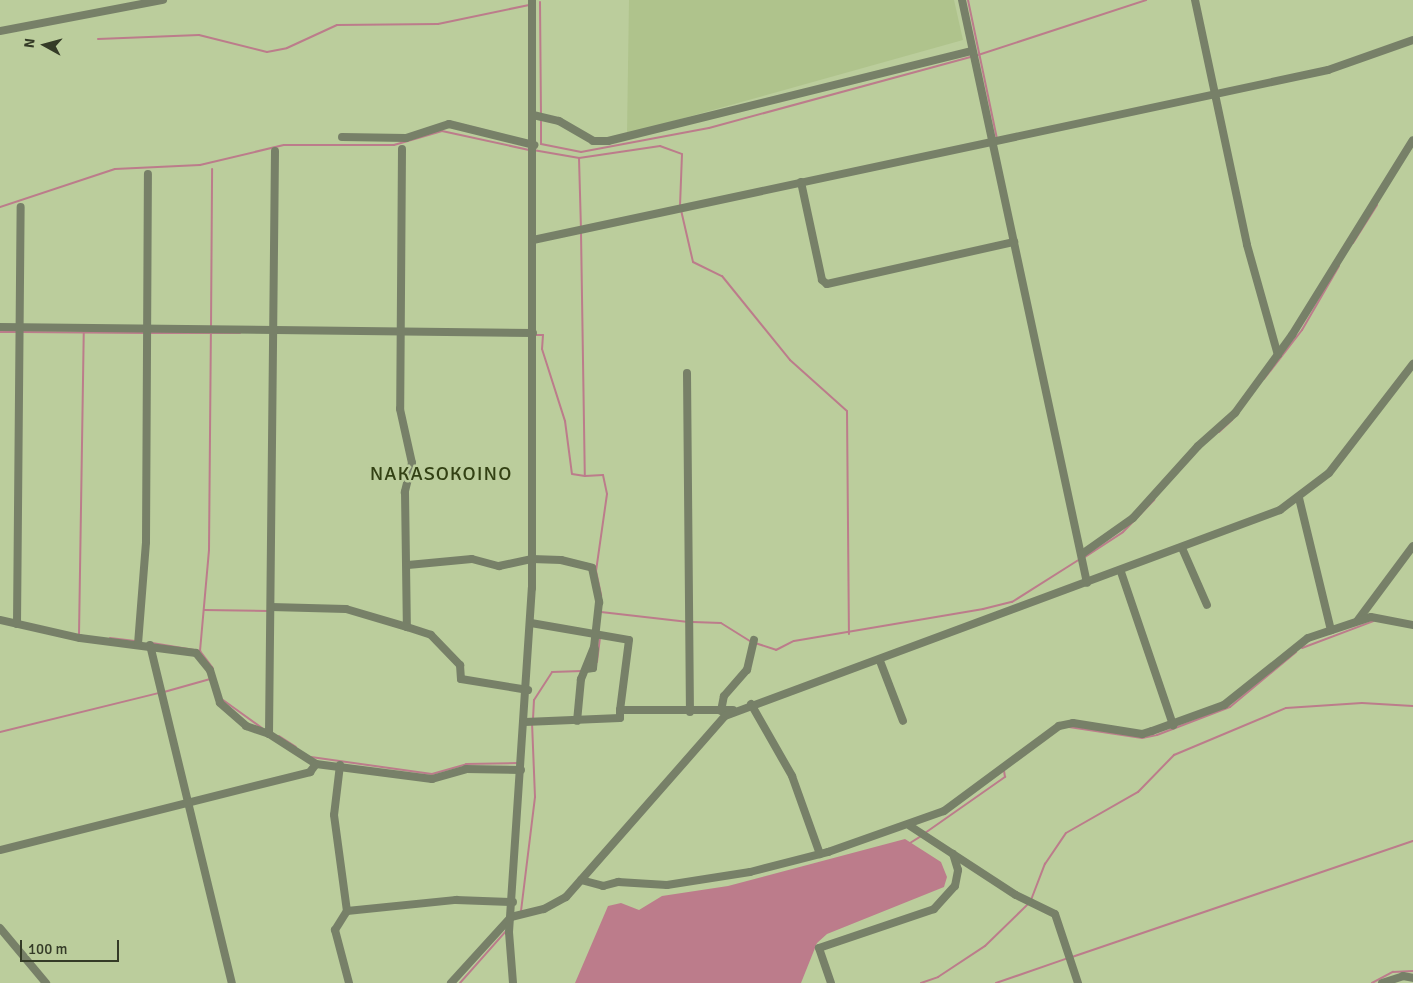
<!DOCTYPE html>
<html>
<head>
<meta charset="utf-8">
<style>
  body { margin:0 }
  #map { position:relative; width:1413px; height:983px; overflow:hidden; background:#bbcd9c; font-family:Signika,sans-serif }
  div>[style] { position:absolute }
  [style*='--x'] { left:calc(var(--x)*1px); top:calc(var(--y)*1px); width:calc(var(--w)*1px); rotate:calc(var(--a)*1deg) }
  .built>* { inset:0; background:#afc38c }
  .water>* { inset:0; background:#bc7c8b }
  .stream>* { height:2px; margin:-1px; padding:0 1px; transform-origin:1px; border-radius:1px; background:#bc7c8b }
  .minor>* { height:8px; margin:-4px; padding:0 4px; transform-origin:4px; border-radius:4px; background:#778068 }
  span { translate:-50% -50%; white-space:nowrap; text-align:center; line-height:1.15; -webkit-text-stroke:5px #bbcd9c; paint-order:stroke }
  .quarter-label { font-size:20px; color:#334114; letter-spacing:1px }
  .north { position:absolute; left:20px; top:20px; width:50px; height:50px; -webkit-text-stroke:4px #bbcd9c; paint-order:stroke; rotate:277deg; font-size:14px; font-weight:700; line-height:20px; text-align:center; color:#343b27 }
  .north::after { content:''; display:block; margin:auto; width:18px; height:22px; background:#343b27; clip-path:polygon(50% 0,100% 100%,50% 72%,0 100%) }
  .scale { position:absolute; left:20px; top:940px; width:99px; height:22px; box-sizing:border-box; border:2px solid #343b27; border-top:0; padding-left:6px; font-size:15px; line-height:18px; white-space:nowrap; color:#343b27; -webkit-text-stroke:4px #bbcd9c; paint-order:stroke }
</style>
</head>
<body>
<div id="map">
  <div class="built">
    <div style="clip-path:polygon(629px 0,954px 0,963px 40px,627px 134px)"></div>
  </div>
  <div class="water">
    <div style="clip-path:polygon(905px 839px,941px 862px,947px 877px,944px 887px,827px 934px,817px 943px,801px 983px,575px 983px,608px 906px,621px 903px,639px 910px,662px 896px,728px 886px)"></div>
  </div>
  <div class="stream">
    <div style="--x:968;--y:0;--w:142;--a:78.2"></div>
    <div style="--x:540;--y:2;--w:112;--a:89.5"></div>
    <div style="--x:98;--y:39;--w:101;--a:-2.3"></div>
    <div style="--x:199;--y:35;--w:70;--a:14"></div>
    <div style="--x:267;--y:52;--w:20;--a:-11"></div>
    <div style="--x:287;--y:48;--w:55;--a:-24.7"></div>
    <div style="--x:337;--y:25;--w:101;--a:-0.6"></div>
    <div style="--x:438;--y:24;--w:93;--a:-11.8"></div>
    <div style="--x:975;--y:56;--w:180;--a:-18.1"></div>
    <div style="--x:541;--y:119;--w:25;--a:90"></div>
    <div style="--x:541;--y:144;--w:41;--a:11.3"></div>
    <div style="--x:581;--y:152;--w:130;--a:-10.6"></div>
    <div style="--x:709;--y:128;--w:271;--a:-15.2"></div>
    <div style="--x:533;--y:150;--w:47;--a:9.9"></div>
    <div style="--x:579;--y:158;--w:82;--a:-8.4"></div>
    <div style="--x:660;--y:146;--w:23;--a:20"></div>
    <div style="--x:682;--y:154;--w:51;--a:92.2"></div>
    <div style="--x:579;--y:158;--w:70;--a:88.4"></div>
    <div style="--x:0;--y:207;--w:121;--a:-18.3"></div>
    <div style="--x:115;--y:169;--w:85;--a:-2.7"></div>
    <div style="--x:200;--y:165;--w:86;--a:-13.4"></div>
    <div style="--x:284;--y:145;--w:110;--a:0"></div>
    <div style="--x:394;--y:145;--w:50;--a:-16.3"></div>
    <div style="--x:442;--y:131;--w:89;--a:12.3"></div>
    <div style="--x:681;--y:210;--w:53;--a:77"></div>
    <div style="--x:693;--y:262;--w:32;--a:26"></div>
    <div style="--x:722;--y:276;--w:108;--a:51"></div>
    <div style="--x:790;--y:360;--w:76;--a:41.8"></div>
    <div style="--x:847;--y:411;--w:223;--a:89.5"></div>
    <div style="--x:581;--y:233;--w:243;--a:89.1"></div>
    <div style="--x:585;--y:476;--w:18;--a:-3"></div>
    <div style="--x:603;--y:475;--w:19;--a:78"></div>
    <div style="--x:607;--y:494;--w:78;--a:98.1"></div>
    <div style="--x:596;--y:571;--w:25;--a:78"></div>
    <div style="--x:1353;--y:243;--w:45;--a:-57.7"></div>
    <div style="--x:211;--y:327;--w:158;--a:-89.6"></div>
    <div style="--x:0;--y:332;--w:17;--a:0"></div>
    <div style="--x:22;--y:332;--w:123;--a:0.5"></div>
    <div style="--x:149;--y:333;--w:91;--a:0"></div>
    <div style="--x:534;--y:335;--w:9;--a:0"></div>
    <div style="--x:543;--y:335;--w:14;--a:94"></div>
    <div style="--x:542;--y:349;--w:76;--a:72.3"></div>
    <div style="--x:565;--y:421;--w:53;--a:82.5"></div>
    <div style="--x:572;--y:474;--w:13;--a:9"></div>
    <div style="--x:1264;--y:379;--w:62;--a:-52.2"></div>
    <div style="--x:1302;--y:330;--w:74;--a:-60"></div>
    <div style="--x:1219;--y:432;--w:18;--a:-43"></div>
    <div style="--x:1085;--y:557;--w:45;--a:-33.3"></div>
    <div style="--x:1123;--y:532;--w:45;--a:-45.9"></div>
    <div style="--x:204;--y:610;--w:64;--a:0.9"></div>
    <div style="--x:601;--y:612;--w:88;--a:6.6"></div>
    <div style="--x:693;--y:622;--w:28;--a:2"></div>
    <div style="--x:721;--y:623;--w:34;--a:32"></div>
    <div style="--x:79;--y:635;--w:303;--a:-89.1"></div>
    <div style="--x:110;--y:638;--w:25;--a:7"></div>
    <div style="--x:152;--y:643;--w:49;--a:9.5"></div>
    <div style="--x:200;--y:651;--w:21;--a:53"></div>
    <div style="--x:755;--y:643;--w:22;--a:18"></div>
    <div style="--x:776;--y:650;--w:20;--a:-27"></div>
    <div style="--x:794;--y:641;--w:192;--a:-9.6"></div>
    <div style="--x:983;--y:609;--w:30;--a:-14"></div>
    <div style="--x:1012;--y:602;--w:80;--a:-32.3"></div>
    <div style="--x:1302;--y:648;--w:77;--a:-20.6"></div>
    <div style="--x:200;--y:651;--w:101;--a:-84.9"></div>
    <div style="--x:209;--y:550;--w:216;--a:-89.5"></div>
    <div style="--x:597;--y:662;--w:25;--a:-83"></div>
    <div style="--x:164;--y:692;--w:48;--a:-15.8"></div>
    <div style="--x:223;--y:700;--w:48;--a:35.7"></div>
    <div style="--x:533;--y:719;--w:19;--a:-87"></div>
    <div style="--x:534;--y:700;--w:33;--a:-57"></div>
    <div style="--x:552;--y:672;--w:30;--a:-2"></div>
    <div style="--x:1069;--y:727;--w:74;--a:8.6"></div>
    <div style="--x:1142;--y:738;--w:15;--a:-11"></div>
    <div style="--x:1157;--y:735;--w:78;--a:-21"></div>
    <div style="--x:1230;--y:707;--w:86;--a:-39.8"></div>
    <div style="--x:0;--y:732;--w:164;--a:-13.8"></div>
    <div style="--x:279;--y:736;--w:20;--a:33"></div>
    <div style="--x:311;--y:757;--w:122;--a:8"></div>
    <div style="--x:432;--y:774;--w:35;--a:-16"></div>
    <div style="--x:466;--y:764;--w:52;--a:-1.1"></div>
    <div style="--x:925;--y:833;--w:98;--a:-35"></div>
    <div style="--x:1005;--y:777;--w:6;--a:-99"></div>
    <div style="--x:910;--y:843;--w:13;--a:-32"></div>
    <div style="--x:1031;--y:900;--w:39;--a:-69"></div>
    <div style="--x:1045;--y:864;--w:37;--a:-56"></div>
    <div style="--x:1066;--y:833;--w:83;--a:-29.7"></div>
    <div style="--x:1138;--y:792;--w:52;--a:-45.8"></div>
    <div style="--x:1174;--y:755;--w:121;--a:-22.8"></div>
    <div style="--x:1286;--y:708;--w:76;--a:-3.8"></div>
    <div style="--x:1362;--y:703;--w:51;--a:3.4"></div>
    <div style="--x:521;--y:911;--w:115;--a:-83"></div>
    <div style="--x:535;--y:797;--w:74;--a:-92.3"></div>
    <div style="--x:1072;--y:957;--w:360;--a:-18.8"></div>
    <div style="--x:460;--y:983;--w:69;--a:-48.5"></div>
    <div style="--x:921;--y:983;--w:18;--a:-19"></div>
    <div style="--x:938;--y:977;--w:56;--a:-33.4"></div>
    <div style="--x:985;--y:946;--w:60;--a:-44.3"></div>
    <div style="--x:996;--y:983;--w:76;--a:-19.1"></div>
    <div style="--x:1372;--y:983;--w:24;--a:-28"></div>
    <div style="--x:1393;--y:972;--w:20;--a:-3"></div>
  </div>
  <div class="minor">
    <div style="--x:962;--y:0;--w:596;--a:77.9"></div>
    <div style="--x:1195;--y:0;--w:250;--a:78"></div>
    <div style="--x:1247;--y:245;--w:114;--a:74.3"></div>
    <div style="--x:0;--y:31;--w:166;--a:-10.8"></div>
    <div style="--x:533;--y:115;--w:27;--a:13"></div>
    <div style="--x:559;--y:121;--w:39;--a:30"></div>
    <div style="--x:593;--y:141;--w:15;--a:0"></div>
    <div style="--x:608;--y:141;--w:375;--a:-13.9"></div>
    <div style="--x:342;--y:137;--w:64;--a:0.9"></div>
    <div style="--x:406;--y:138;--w:45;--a:-18"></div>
    <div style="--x:449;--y:124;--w:88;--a:13.9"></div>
    <div style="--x:402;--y:149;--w:260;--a:90.4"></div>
    <div style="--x:400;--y:409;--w:55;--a:77.5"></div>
    <div style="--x:412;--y:463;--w:30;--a:104"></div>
    <div style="--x:405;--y:492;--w:135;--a:89.2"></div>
    <div style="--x:801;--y:182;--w:100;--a:77.9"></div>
    <div style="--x:822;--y:280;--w:6;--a:39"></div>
    <div style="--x:827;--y:284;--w:192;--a:-12.7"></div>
    <div style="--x:533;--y:240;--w:813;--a:-12.07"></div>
    <div style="--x:1328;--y:70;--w:90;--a:-19.4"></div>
    <div style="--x:0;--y:327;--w:533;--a:0.64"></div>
    <div style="--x:687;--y:373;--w:339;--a:89.5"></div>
    <div style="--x:1299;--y:498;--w:136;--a:76.4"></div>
    <div style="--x:1182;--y:548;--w:62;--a:66.3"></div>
    <div style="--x:1082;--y:554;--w:62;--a:-35.2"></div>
    <div style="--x:1133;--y:518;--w:97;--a:-47.9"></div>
    <div style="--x:1198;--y:446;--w:50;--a:-41.7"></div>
    <div style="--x:1235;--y:413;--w:97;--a:-53.8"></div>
    <div style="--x:1292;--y:335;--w:229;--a:-58.2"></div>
    <div style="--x:408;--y:565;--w:64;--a:-5.4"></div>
    <div style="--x:472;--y:559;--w:28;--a:15"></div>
    <div style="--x:499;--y:566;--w:34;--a:-12"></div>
    <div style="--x:532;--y:559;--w:29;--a:2"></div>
    <div style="--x:561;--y:560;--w:32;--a:14"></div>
    <div style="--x:592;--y:568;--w:35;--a:78"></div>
    <div style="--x:599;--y:602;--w:45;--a:96.3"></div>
    <div style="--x:594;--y:647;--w:35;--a:112"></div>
    <div style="--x:581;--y:679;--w:42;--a:95.4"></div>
    <div style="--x:1121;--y:572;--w:162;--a:71.2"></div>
    <div style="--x:271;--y:607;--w:75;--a:1.5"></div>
    <div style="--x:346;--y:609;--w:64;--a:16.4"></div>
    <div style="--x:407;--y:627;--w:25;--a:18"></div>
    <div style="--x:431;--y:635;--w:42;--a:46"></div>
    <div style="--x:460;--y:665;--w:14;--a:86"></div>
    <div style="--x:461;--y:679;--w:68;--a:9.3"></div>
    <div style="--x:0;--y:620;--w:82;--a:12.7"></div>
    <div style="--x:80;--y:638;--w:117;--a:7.4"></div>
    <div style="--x:196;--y:653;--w:22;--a:51"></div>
    <div style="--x:210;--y:670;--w:34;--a:73"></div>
    <div style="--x:220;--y:703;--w:35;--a:41"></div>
    <div style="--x:246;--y:726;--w:24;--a:19"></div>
    <div style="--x:269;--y:734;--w:56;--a:32.6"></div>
    <div style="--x:316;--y:764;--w:117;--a:7.4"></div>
    <div style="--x:432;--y:779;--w:35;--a:-16"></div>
    <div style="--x:466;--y:769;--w:55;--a:1"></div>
    <div style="--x:1358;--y:620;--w:92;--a:-53.4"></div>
    <div style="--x:531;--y:623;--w:99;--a:9.8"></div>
    <div style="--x:629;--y:640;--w:71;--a:97.3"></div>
    <div style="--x:17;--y:624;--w:417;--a:-89.5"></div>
    <div style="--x:138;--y:644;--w:102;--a:-85.5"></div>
    <div style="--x:146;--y:542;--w:368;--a:-89.7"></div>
    <div style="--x:150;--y:645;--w:348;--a:76.4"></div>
    <div style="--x:880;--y:661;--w:64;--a:69"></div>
    <div style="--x:586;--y:669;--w:7;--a:-8"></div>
    <div style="--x:593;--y:668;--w:19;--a:-84"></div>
    <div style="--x:751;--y:704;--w:83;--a:60.3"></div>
    <div style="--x:792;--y:776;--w:83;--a:70.3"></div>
    <div style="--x:721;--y:711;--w:15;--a:-79"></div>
    <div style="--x:724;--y:696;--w:35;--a:-49"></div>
    <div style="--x:747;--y:670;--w:31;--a:-77"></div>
    <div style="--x:525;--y:722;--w:95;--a:-2.4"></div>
    <div style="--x:620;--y:718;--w:8;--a:-90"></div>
    <div style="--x:620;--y:710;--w:113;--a:0"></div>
    <div style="--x:269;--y:734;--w:583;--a:-89.41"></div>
    <div style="--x:340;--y:765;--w:50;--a:96.8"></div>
    <div style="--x:334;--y:815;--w:97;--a:82.3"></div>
    <div style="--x:910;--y:826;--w:126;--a:33.1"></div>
    <div style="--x:1016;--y:895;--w:43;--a:26"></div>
    <div style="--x:1055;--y:914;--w:73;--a:71.6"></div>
    <div style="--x:0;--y:850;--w:320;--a:-14.1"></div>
    <div style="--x:310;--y:772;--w:10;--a:-53"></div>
    <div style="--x:581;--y:880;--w:23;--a:15"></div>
    <div style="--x:603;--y:886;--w:16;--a:-15"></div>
    <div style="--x:618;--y:882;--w:49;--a:3.5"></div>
    <div style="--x:667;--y:885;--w:84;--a:-8.9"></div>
    <div style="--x:750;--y:872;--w:81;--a:-14.4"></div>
    <div style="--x:828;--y:852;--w:123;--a:-19.5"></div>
    <div style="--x:944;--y:811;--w:143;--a:-36.5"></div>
    <div style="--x:1059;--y:726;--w:14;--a:-12"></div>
    <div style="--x:1073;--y:723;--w:70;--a:9.1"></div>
    <div style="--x:1142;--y:734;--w:10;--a:-17"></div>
    <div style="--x:1152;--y:731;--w:77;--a:-19.9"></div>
    <div style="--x:1224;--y:705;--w:107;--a:-38.6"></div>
    <div style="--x:1308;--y:638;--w:66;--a:-18.4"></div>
    <div style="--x:1371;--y:617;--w:43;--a:10.8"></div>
    <div style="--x:0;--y:928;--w:72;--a:50.1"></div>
    <div style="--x:349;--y:983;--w:55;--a:-104.8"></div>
    <div style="--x:335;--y:930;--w:22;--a:-58"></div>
    <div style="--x:347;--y:911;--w:110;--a:-5.8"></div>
    <div style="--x:456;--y:900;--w:57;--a:2"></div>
    <div style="--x:451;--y:983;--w:89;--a:-47.7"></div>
    <div style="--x:511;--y:917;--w:34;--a:-14"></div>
    <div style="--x:544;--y:909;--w:25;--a:-29"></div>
    <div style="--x:566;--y:897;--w:241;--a:-48.7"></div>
    <div style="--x:725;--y:716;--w:592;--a:-20.36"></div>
    <div style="--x:1280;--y:510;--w:61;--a:-37.1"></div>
    <div style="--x:1329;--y:473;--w:138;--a:-52.4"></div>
    <div style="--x:513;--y:983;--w:51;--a:-94.5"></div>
    <div style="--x:509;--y:932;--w:345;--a:-86.2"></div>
    <div style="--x:532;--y:588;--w:588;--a:-90"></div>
    <div style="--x:831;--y:983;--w:37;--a:-109"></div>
    <div style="--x:819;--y:948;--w:121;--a:-18.7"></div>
    <div style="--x:934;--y:909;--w:31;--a:-48"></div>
    <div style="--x:955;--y:886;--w:16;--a:-79"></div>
    <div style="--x:958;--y:870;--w:17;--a:-107"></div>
    <div style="--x:1382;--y:983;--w:22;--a:-18"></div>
    <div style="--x:1403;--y:976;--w:10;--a:11"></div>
  </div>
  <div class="quarter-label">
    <span style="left:441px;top:473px">NAKASOKOINO</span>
  </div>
  <div class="north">N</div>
  <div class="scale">100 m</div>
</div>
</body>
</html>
